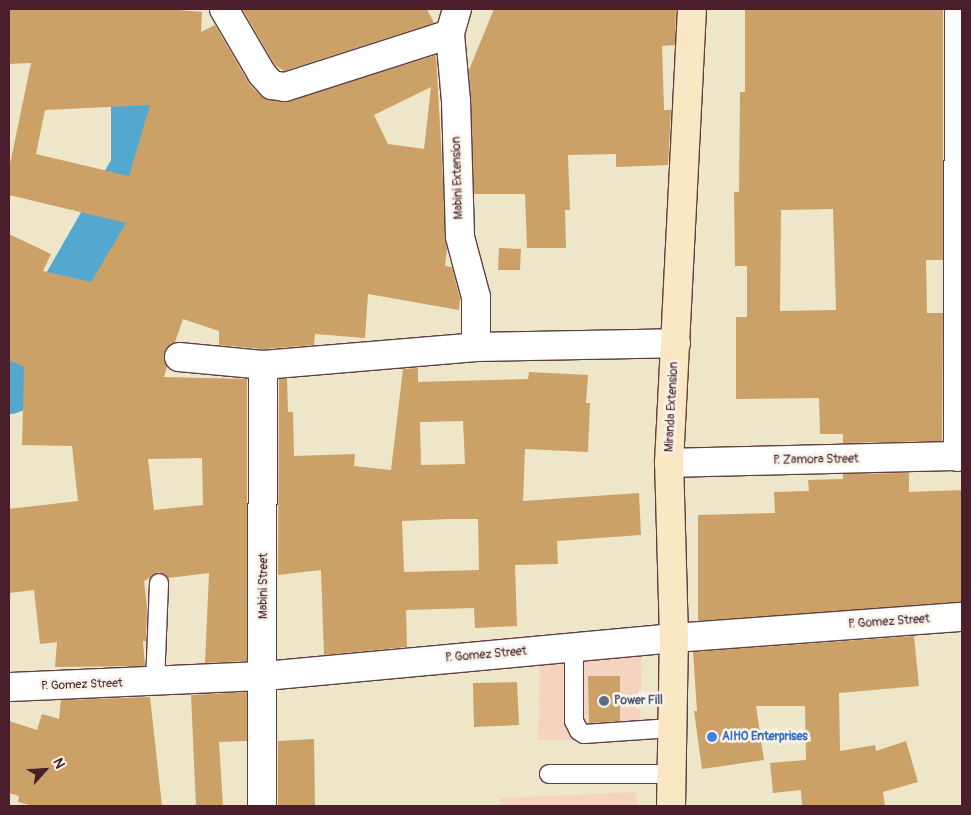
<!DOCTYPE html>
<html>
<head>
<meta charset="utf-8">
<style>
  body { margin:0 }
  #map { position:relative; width:971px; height:815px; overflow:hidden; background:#ede6c9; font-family:Pangolin,sans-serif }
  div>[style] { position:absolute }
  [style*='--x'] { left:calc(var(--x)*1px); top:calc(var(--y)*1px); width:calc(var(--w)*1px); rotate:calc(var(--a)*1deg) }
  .built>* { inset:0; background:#f4d3c0 }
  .river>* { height:51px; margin:-25.5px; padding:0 25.5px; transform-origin:25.5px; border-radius:25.5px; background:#54a7cf }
  .building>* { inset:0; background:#cca167 }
  .roads { filter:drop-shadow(1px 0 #623d43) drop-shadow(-1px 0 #623d43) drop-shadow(0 1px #623d43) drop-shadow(0 -1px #623d43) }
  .service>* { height:18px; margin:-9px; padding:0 9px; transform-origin:9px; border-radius:9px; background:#fff }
  .minor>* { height:28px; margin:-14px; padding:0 14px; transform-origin:14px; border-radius:14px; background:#fff }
  .secondary>* { height:28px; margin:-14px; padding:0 14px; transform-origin:14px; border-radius:14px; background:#fae7c3 }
  .dots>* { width:14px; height:14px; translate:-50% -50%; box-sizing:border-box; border:2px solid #f7f3e8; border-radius:50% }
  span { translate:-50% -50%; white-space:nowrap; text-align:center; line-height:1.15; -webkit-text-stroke:5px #f7f3e8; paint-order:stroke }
  .street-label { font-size:12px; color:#4a1f2b }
  .service-label { font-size:12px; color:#4e5e75; font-weight:700 }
  .left { translate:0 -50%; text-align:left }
  .shop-label { font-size:12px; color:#366cbe; font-weight:700 }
  .frame { position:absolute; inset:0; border:10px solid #4a1f2b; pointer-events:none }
  .north { position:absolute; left:20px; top:745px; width:50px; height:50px; -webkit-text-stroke:4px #f7f3e8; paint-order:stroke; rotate:64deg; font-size:14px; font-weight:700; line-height:20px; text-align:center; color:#4a1f2b }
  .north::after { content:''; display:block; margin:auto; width:18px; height:22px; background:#4a1f2b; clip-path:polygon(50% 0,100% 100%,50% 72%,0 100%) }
</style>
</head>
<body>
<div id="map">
  <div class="built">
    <div style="clip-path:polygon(642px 651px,640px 740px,538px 740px,540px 659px)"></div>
    <div style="clip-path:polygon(636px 792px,637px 806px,500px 806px,501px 798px)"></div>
  </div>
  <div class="river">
    <div style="--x:9;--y:388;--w:256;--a:-60.2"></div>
    <div style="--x:136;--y:166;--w:111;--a:-90"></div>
    <div style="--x:136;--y:55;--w:48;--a:-106.9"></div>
  </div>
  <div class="building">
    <div style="clip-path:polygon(evenodd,9px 9px,168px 9px,202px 12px,201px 32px,215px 25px,250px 85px,261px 96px,283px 102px,436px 55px,447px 249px,445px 266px,452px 267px,460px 299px,459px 310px,368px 294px,365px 338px,315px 334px,314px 345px,263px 349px,219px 345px,219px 331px,183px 319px,175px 342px,167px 348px,164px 355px,167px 367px,164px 377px,247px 379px,247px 661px,205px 663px,209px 573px,168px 578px,159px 572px,144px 581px,147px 606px,146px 641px,143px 641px,145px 666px,55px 667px,57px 642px,40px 644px,34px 590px,9px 593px,9px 509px,78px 501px,72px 446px,22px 445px,24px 367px,9px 360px,9px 234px,51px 254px,43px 271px,91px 282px,126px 223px,9px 195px,9px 169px,31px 63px,9px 64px,9px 9px,431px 87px,424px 149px,388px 144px,374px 115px,431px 87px,9px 9px,150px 105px,129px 176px,36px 154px,45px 110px,150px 105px,9px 9px,202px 458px,203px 505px,154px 510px,148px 459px,202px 458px)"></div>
    <div style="clip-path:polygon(246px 9px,427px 9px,434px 23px,284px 71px,275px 65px,243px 10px)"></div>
    <div style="clip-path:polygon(494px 9px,676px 9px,675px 45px,662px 46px,664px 110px,671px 110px,668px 165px,616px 167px,616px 154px,568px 155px,570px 210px,565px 210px,566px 248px,527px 248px,525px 194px,474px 194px,469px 70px)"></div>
    <div style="clip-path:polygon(evenodd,745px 9px,943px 9px,943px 260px,926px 260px,927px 313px,943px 313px,942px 441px,843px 443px,843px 434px,820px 434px,819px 398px,736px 399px,736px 317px,747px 317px,747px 266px,735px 266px,734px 192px,739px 192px,740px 92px,745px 92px,745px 9px,833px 209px,836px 310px,780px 311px,781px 210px,833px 209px)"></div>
    <div style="clip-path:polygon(499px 248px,521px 249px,520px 270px,498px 270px)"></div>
    <div style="clip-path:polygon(evenodd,418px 368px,418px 382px,528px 379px,529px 372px,588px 375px,586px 403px,590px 403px,588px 452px,525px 449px,523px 501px,639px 493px,641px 535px,557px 541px,558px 564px,515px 565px,517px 626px,475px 628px,474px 608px,406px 610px,407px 647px,324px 655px,321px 570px,278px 575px,279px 379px,287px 379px,288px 412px,293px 412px,294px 456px,355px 454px,354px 466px,391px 470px,403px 369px,418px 368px,463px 421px,465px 464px,421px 465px,420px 422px,463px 421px,418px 368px,449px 519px,478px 519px,479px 570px,404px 572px,402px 521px,449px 519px)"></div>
    <div style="clip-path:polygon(909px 473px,909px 492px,962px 490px,962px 602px,698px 621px,698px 515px,775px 513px,774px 492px,809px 491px,808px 480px,843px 479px,843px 474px)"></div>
    <div style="clip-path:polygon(914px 636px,919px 686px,839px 693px,840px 751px,875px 745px,876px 751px,906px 741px,918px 782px,883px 792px,885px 806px,802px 806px,801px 790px,773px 793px,770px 763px,806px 760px,805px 706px,756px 706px,764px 760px,702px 769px,694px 711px,697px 711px,693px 652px)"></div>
    <div style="clip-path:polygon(588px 676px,620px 676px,620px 721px,589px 723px)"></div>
    <div style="clip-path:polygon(517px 682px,519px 725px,474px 727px,473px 683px)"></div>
    <div style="clip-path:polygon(247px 692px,247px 741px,219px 742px,223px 806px,196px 806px,191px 695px)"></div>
    <div style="clip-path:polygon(150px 697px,162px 806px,33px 806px,18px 802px,19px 796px,9px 793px,9px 721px,37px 730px,42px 714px,59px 719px,61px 700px)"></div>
    <div style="clip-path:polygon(314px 739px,315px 806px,278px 806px,278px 741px)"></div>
  </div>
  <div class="roads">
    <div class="service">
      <div style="--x:574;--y:647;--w:74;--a:90"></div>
      <div style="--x:574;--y:721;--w:11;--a:63"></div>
      <div style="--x:579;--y:731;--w:6;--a:31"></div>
      <div style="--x:584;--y:734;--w:88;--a:-3.9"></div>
      <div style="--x:155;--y:683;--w:100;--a:-87.7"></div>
      <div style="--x:549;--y:774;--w:122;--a:0"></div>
    </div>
    <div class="minor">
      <div style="--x:224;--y:9;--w:75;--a:59.7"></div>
      <div style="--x:262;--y:74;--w:15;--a:48"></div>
      <div style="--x:272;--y:85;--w:13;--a:9"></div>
      <div style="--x:285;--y:87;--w:173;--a:-17.8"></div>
      <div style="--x:457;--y:9;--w:26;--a:106"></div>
      <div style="--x:450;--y:34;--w:67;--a:84.9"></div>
      <div style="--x:456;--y:101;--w:136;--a:88.3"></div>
      <div style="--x:460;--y:237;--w:62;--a:75.1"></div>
      <div style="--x:476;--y:297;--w:50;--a:90"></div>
      <div style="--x:179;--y:357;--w:84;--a:5.4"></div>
      <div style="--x:263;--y:365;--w:214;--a:-4.8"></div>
      <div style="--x:476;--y:347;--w:200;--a:-1.1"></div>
      <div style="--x:958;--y:457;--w:448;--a:-89.9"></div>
      <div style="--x:669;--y:463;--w:293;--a:-1.4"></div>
      <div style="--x:9;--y:687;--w:256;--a:-2.5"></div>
      <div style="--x:265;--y:676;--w:411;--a:-5.3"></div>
      <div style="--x:674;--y:638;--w:289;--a:-4.2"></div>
      <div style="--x:262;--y:806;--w:441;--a:-89.9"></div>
    </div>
    <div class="secondary">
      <div style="--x:671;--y:806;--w:168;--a:-89"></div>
      <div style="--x:674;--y:638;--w:175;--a:-91.6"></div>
      <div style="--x:669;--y:463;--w:455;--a:-87.1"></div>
    </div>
  </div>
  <div class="dots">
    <div style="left:604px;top:701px;background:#5c6f8a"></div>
    <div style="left:712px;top:737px;background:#3f7fe0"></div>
  </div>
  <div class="street-label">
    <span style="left:458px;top:178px;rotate:-92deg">Mabini Extension</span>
    <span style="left:672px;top:407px;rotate:-87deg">Miranda Extension</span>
    <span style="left:816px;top:460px;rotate:-1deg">P. Zamora Street</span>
    <span style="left:264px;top:586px;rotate:-90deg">Mabini Street</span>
    <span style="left:889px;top:622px;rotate:-4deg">P. Gomez Street</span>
    <span style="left:486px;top:655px;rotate:-5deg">P. Gomez Street</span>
    <span style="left:82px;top:685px;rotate:-2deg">P. Gomez Street</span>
  </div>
  <div class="service-label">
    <span class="left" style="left:614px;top:701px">Power Fill</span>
  </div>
  <div class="shop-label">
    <span class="left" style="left:722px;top:737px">AIHO Enterprises</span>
  </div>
  <div class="frame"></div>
  <div class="north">N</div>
</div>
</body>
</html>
